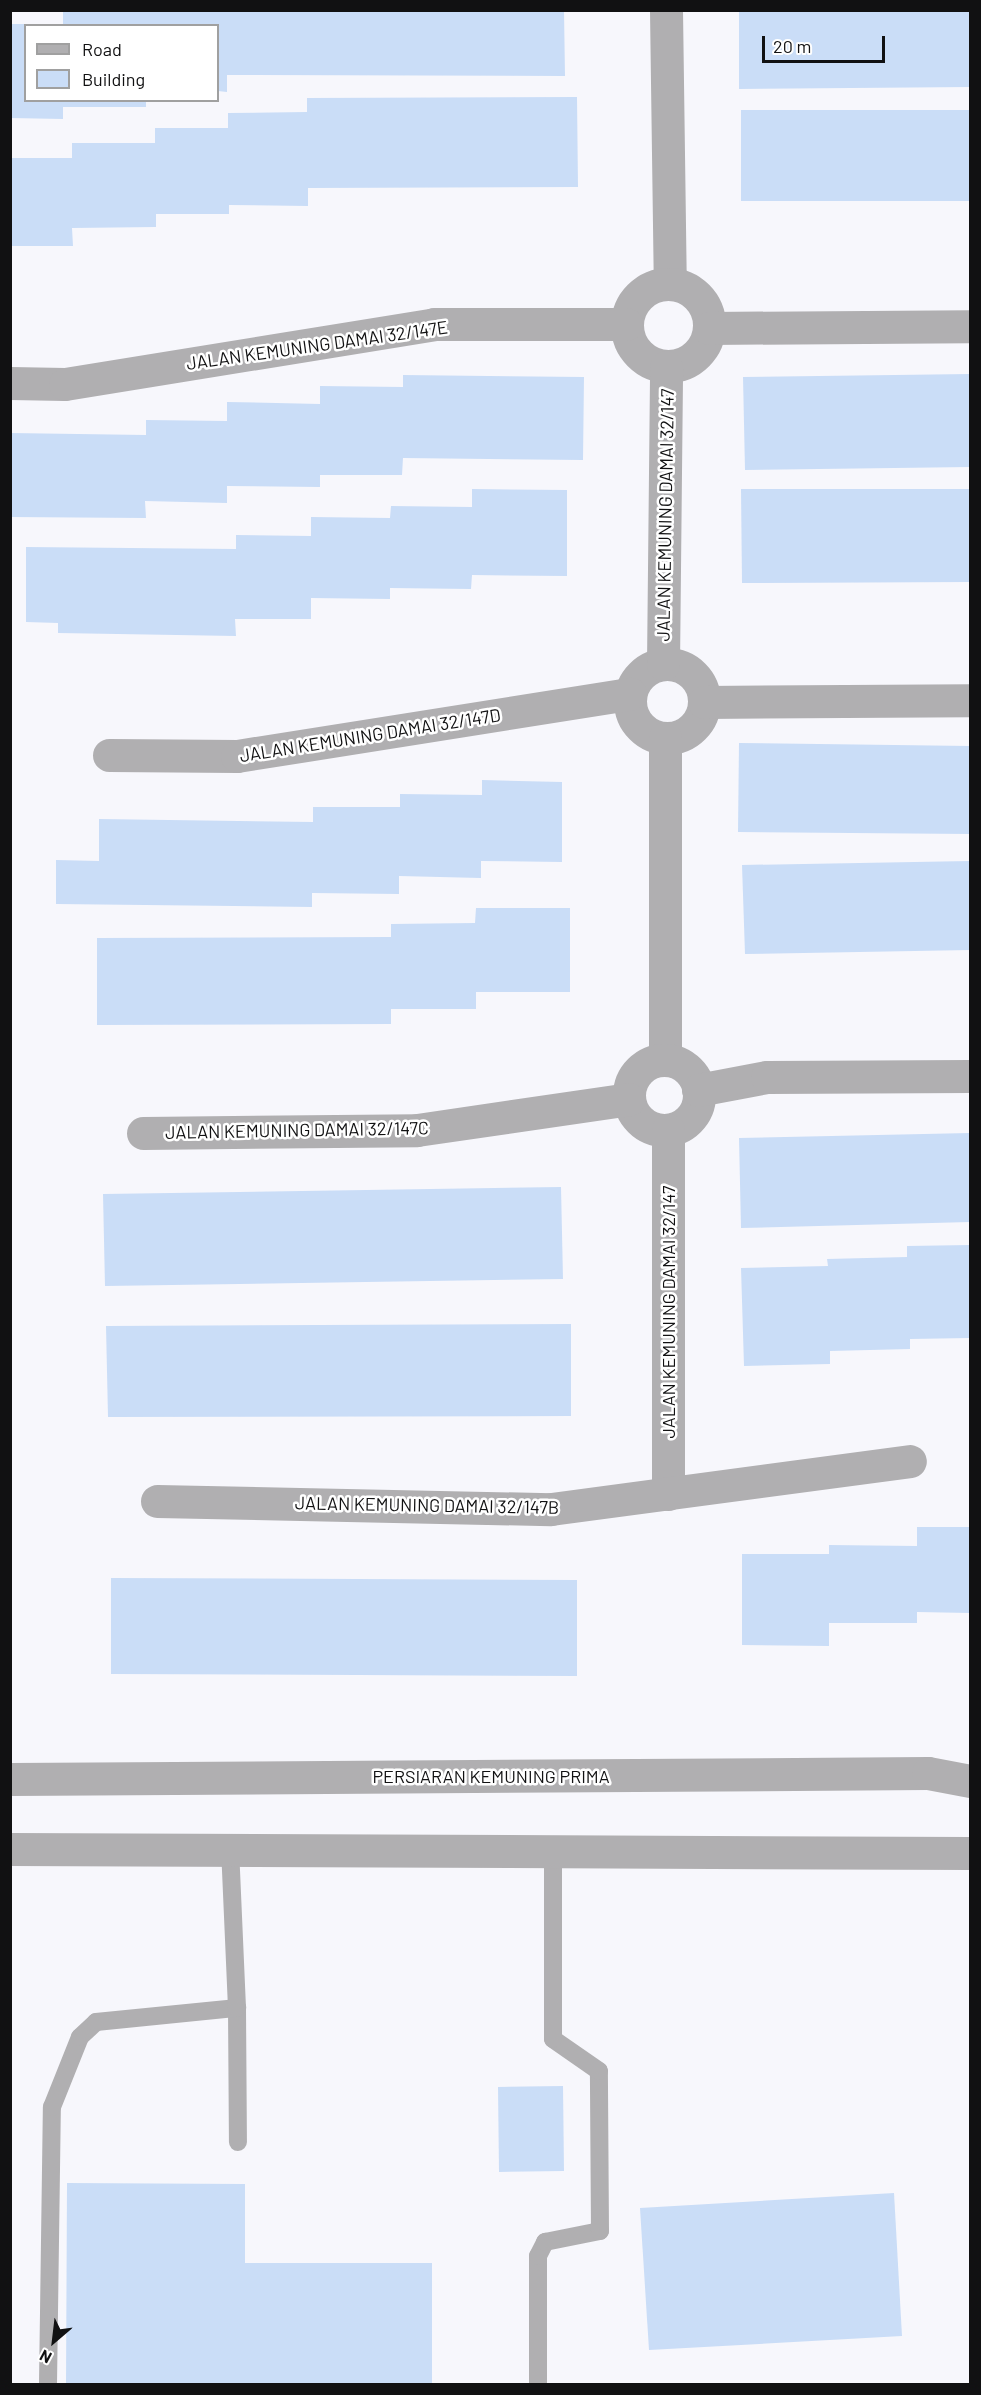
<!DOCTYPE html>
<html>
<head>
<meta charset="utf-8">
<style>
  body { margin:0 }
  #map { position:relative; width:981px; height:2395px; overflow:hidden; background:#f7f7fc; font-family:Barlow,sans-serif }
  div>[style] { position:absolute }
  [style*='--x'] { left:calc(var(--x)*1px); top:calc(var(--y)*1px); width:calc(var(--w)*1px); rotate:calc(var(--a)*1deg) }
  .building>* { inset:0; background:#caddf7 }
  .service>* { height:18px; margin:-9px; padding:0 9px; transform-origin:9px; border-radius:9px; background:#b0afb1 }
  .minor>* { height:33px; margin:-16.5px; padding:0 16.5px; transform-origin:16.5px; border-radius:16.5px; background:#b0afb1 }
  .minor>.ring { margin:-16.5px; padding:0; box-sizing:content-box; background:none; border:33px solid #b0afb1; border-radius:50% }
  .tertiary>* { height:33px; margin:-16.5px; padding:0 16.5px; transform-origin:16.5px; border-radius:16.5px; background:#b0afb1 }
  span { translate:-50% -50%; white-space:nowrap; text-align:center; line-height:1.15; -webkit-text-stroke:5px #fff; paint-order:stroke }
  .street-label { font-size:18px; color:#111112 }
  .frame { position:absolute; inset:0; border:12px solid #111112; pointer-events:none }
  .legend { position:absolute; left:24px; top:24px; width:195px; height:78px; box-sizing:border-box; background:#fff; border:2px solid #a0a0a0; margin:0; padding:8px 10px; list-style:none; font-size:18px; color:#111112 }
  .legend li { display:flex; align-items:center; gap:12px; height:30px }
  .legend b { width:30px; border:2px solid #a0a0a0 }
  .north { position:absolute; left:24px; top:2311px; width:60px; height:60px; -webkit-text-stroke:4px #fff; paint-order:stroke; rotate:208deg; font-size:16px; font-weight:700; line-height:24px; text-align:center; color:#111112 }
  .north::after { content:''; display:block; margin:auto; width:21px; height:27px; background:#111112; clip-path:polygon(50% 0,100% 100%,50% 72%,0 100%) }
  .scale { position:absolute; left:762px; top:36px; width:123px; height:27px; box-sizing:border-box; border:3px solid #111112; border-top:0; padding-left:8px; font-size:18px; line-height:21px; white-space:nowrap; color:#111112; -webkit-text-stroke:4px #fff; paint-order:stroke }
</style>
</head>
<body>
<div id="map">
  <div class="building">
    <div style="clip-path:polygon(63px 10px,564px 10px,565px 76px,227px 75px,227px 92px,218px 91px,218px 26px,63px 26px)"></div>
    <div style="clip-path:polygon(739px 10px,970px 10px,970px 87px,739px 89px)"></div>
    <div style="clip-path:polygon(10px 24px,26px 24px,26px 100px,146px 100px,146px 107px,63px 107px,63px 119px,10px 118px)"></div>
    <div style="clip-path:polygon(577px 97px,578px 187px,308px 188px,308px 206px,229px 205px,229px 214px,156px 214px,156px 227px,72px 228px,73px 246px,10px 246px,10px 158px,72px 158px,72px 143px,155px 143px,155px 128px,228px 128px,228px 113px,307px 112px,307px 98px)"></div>
    <div style="clip-path:polygon(741px 110px,970px 110px,970px 201px,741px 201px)"></div>
    <div style="clip-path:polygon(970px 374px,970px 467px,745px 470px,743px 377px)"></div>
    <div style="clip-path:polygon(403px 375px,584px 377px,583px 460px,403px 458px,402px 475px,320px 475px,320px 487px,227px 486px,227px 503px,145px 501px,146px 518px,10px 517px,10px 433px,146px 435px,146px 420px,227px 421px,227px 402px,320px 404px,320px 386px,403px 387px)"></div>
    <div style="clip-path:polygon(472px 489px,567px 490px,567px 576px,472px 575px,471px 589px,390px 588px,390px 599px,311px 598px,311px 619px,235px 619px,236px 636px,58px 633px,58px 623px,26px 622px,26px 547px,236px 549px,236px 535px,311px 536px,311px 517px,390px 518px,391px 506px,472px 507px)"></div>
    <div style="clip-path:polygon(741px 489px,970px 489px,970px 582px,742px 583px)"></div>
    <div style="clip-path:polygon(739px 743px,970px 746px,970px 834px,738px 832px)"></div>
    <div style="clip-path:polygon(482px 780px,562px 782px,562px 862px,481px 861px,481px 878px,399px 876px,399px 894px,312px 893px,312px 907px,56px 904px,56px 860px,99px 861px,99px 819px,313px 822px,313px 807px,400px 807px,400px 794px,482px 795px)"></div>
    <div style="clip-path:polygon(970px 861px,970px 950px,745px 954px,742px 865px)"></div>
    <div style="clip-path:polygon(476px 908px,570px 908px,570px 992px,476px 992px,476px 1009px,391px 1009px,391px 1024px,97px 1025px,97px 938px,391px 937px,391px 924px,475px 923px)"></div>
    <div style="clip-path:polygon(970px 1133px,970px 1222px,741px 1228px,739px 1138px)"></div>
    <div style="clip-path:polygon(561px 1187px,563px 1279px,105px 1286px,103px 1194px)"></div>
    <div style="clip-path:polygon(970px 1245px,970px 1338px,910px 1339px,910px 1349px,830px 1351px,830px 1364px,744px 1366px,741px 1268px,828px 1266px,827px 1259px,907px 1257px,907px 1246px)"></div>
    <div style="clip-path:polygon(571px 1324px,571px 1416px,108px 1417px,106px 1326px)"></div>
    <div style="clip-path:polygon(917px 1527px,970px 1527px,970px 1613px,917px 1612px,917px 1623px,829px 1623px,829px 1646px,742px 1645px,742px 1554px,829px 1554px,829px 1545px,917px 1546px)"></div>
    <div style="clip-path:polygon(111px 1578px,577px 1580px,577px 1676px,111px 1674px)"></div>
    <div style="clip-path:polygon(563px 2086px,564px 2171px,499px 2172px,498px 2087px)"></div>
    <div style="clip-path:polygon(67px 2183px,245px 2184px,245px 2263px,432px 2263px,432px 2384px,66px 2384px)"></div>
    <div style="clip-path:polygon(894px 2193px,902px 2336px,649px 2350px,640px 2208px)"></div>
  </div>
  <div class="service">
    <div style="--x:237;--y:2008;--w:134;--a:89.6"></div>
    <div style="--x:48;--y:2384;--w:277;--a:-89.2"></div>
    <div style="--x:52;--y:2107;--w:75;--a:-68.2"></div>
    <div style="--x:80;--y:2037;--w:22;--a:-43"></div>
    <div style="--x:96;--y:2022;--w:142;--a:-5.7"></div>
    <div style="--x:237;--y:2008;--w:158;--a:-92.5"></div>
    <div style="--x:538;--y:2384;--w:128;--a:-90"></div>
    <div style="--x:538;--y:2256;--w:16;--a:-63"></div>
    <div style="--x:545;--y:2242;--w:56;--a:-11.3"></div>
    <div style="--x:600;--y:2231;--w:160;--a:-90.4"></div>
    <div style="--x:599;--y:2071;--w:56;--a:-145.2"></div>
    <div style="--x:553;--y:2039;--w:188;--a:-90"></div>
  </div>
  <div class="minor">
    <div style="--x:666;--y:10;--w:274;--a:89.2"></div>
    <div class="ring" style="left:627px;top:284px;width:49px;height:49px"></div>
    <div style="--x:709;--y:328;--w:261;--a:-0.4"></div>
    <div style="--x:10;--y:383;--w:55;--a:1"></div>
    <div style="--x:65;--y:384;--w:374;--a:-9.2"></div>
    <div style="--x:434;--y:324;--w:192;--a:0"></div>
    <div class="ring" style="left:630px;top:664px;width:41px;height:41px"></div>
    <div style="--x:663;--y:664;--w:297;--a:-89.4"></div>
    <div style="--x:704;--y:702;--w:266;--a:-0.4"></div>
    <div style="--x:665;--y:738;--w:322;--a:90"></div>
    <div style="--x:109;--y:755;--w:128;--a:0.4"></div>
    <div style="--x:237;--y:756;--w:398;--a:-9"></div>
    <div class="ring" style="left:629px;top:1060px;width:37px;height:37px"></div>
    <div style="--x:698;--y:1090;--w:70;--a:-10.7"></div>
    <div style="--x:767;--y:1077;--w:203;--a:-0.3"></div>
    <div style="--x:668;--y:1130;--w:364;--a:90"></div>
    <div style="--x:143;--y:1133;--w:274;--a:-0.6"></div>
    <div style="--x:417;--y:1130;--w:214;--a:-8.3"></div>
    <div style="--x:157;--y:1501;--w:394;--a:1.2"></div>
    <div style="--x:551;--y:1509;--w:362;--a:-7.6"></div>
  </div>
  <div class="tertiary">
    <div style="--x:10;--y:1779;--w:918;--a:-0.37"></div>
    <div style="--x:928;--y:1773;--w:43;--a:10.8"></div>
    <div style="--x:10;--y:1849;--w:960;--a:0.24"></div>
  </div>
  <div class="street-label">
    <span style="left:317px;top:345px;rotate:-8deg">JALAN KEMUNING DAMAI 32/147E</span>
    <span style="left:665px;top:515px;rotate:-89deg">JALAN KEMUNING DAMAI 32/147</span>
    <span style="left:370px;top:735px;rotate:-9deg">JALAN KEMUNING DAMAI 32/147D</span>
    <span style="left:297px;top:1130px;rotate:-1deg">JALAN KEMUNING DAMAI 32/147C</span>
    <span style="left:668px;top:1312px;rotate:-90deg">JALAN KEMUNING DAMAI 32/147</span>
    <span style="left:427px;top:1505px;rotate:1deg">JALAN KEMUNING DAMAI 32/147B</span>
    <span style="left:491px;top:1776px">PERSIARAN KEMUNING PRIMA</span>
  </div>
  <div class="frame"></div>
  <ul class="legend">
  <li><b style="height:8px;background:#b0afb1"></b>Road</li>
  <li><b style="height:16px;background:#caddf7"></b>Building</li>
  </ul>
  <div class="north">N</div>
  <div class="scale">20 m</div>
</div>
</body>
</html>
